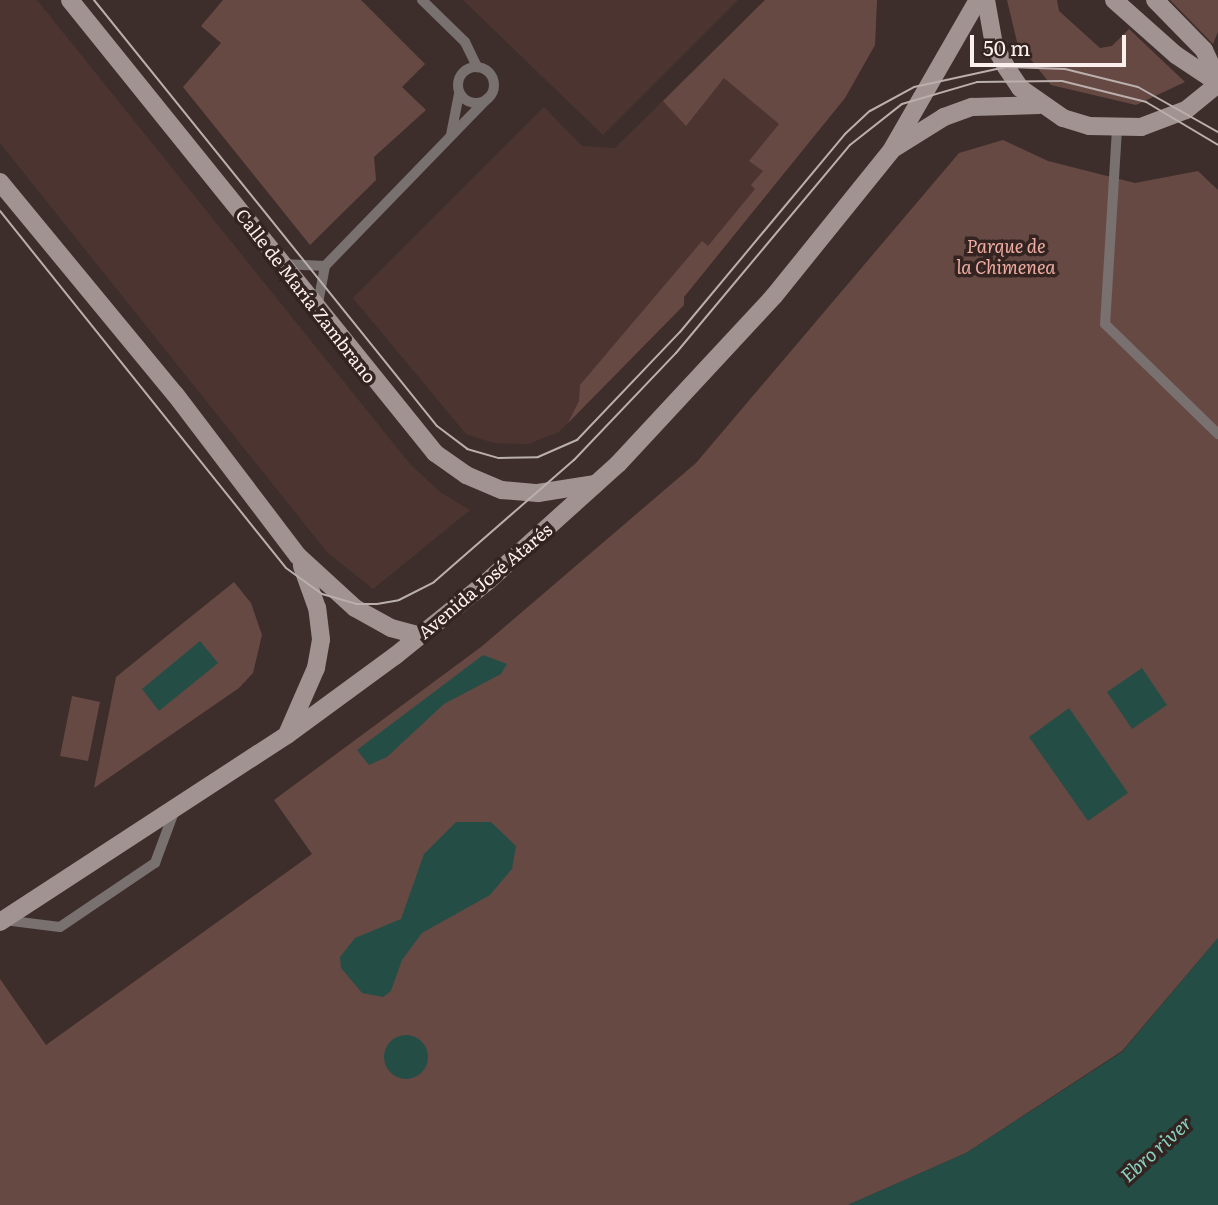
<!DOCTYPE html>
<html>
<head>
<meta charset="utf-8">
<style>
  body { margin:0 }
  #map { position:relative; width:1218px; height:1205px; overflow:hidden; background:#3d2e2b; font-family:Literata,serif }
  div>[style] { position:absolute }
  [style*='--x'] { left:calc(var(--x)*1px); top:calc(var(--y)*1px); width:calc(var(--w)*1px); rotate:calc(var(--a)*1deg) }
  .built>* { inset:0; background:#4c3531 }
  .green>* { inset:0; background:#674944 }
  .water>* { inset:0; background:#244e45 }
  .round { border-radius:50% }
  .lane>* { height:10px; margin:-5px; padding:0 5px; transform-origin:5px; border-radius:5px; background:#79716f }
  .lane>.ring { margin:-5px; padding:0; box-sizing:content-box; background:none; border:10px solid #79716f; border-radius:50% }
  .secondary>* { height:18px; margin:-9px; padding:0 9px; transform-origin:9px; border-radius:9px; background:#a19391 }
  .tram>* { height:2px; margin:-1px; padding:0 1px; transform-origin:1px; border-radius:1px; background:#bbafad }
  span { translate:-50% -50%; white-space:nowrap; text-align:center; line-height:1.15; -webkit-text-stroke:7px #332421; paint-order:stroke }
  .park-label { font-size:18px; color:#efada2; font-style:italic }
  .street-label { font-size:18px; color:#fbf0ee }
  .water-label { font-size:19px; color:#88d4c3; font-style:italic }
  .scale { position:absolute; left:970px; top:35px; width:156px; height:32px; box-sizing:border-box; border:4px solid #fbf0ee; border-top:0; padding-left:9px; font-size:21px; line-height:24px; white-space:nowrap; color:#fbf0ee; -webkit-text-stroke:5px #332421; paint-order:stroke }
</style>
</head>
<body>
<div id="map">
  <div class="built">
    <div style="clip-path:polygon(0 0,37px 0,410px 464px,440px 492px,470px 510px,373px 589px,327px 552px,0 143px)"></div>
    <div style="clip-path:polygon(463px 0,738px 0,603px 135px)"></div>
    <div style="clip-path:polygon(765px 0,877px 0,875px 45px,845px 98px,684px 297px,684px 305px,559px 432px,528px 444px,494px 443px,466px 434px,353px 298px,544px 107px,582px 146px,615px 148px)"></div>
  </div>
  <div class="green">
    <div style="clip-path:polygon(223px 0,361px 0,425px 64px,402px 87px,426px 110px,374px 157px,376px 180px,310px 245px,183px 87px,221px 43px,201px 26px)"></div>
    <div style="clip-path:polygon(765px 0,877px 0,875px 45px,845px 98px,684px 297px,684px 305px,568px 423px,579px 401px,580px 385px,702px 241px,708px 246px,755px 189px,751px 185px,763px 171px,749px 161px,779px 124px,724px 78px,686px 126px,663px 101px)"></div>
    <div style="clip-path:polygon(1007px 0,1057px 0,1059px 11px,1100px 48px,1112px 46px,1129px 29px,1185px 82px,1136px 105px,1051px 85px,1017px 42px)"></div>
    <div style="clip-path:polygon(1170px 0,1218px 0,1218px 32px,1213px 44px)"></div>
    <div style="clip-path:polygon(1003px 140px,1048px 161px,1135px 183px,1198px 171px,1218px 190px,1218px 938px,1122px 1051px,966px 1153px,848px 1205px,0 1205px,0 979px,46px 1045px,312px 854px,274px 800px,481px 647px,696px 463px,959px 153px)"></div>
    <div style="clip-path:polygon(234px 582px,251px 603px,262px 635px,253px 673px,239px 688px,94px 788px,116px 677px)"></div>
    <div style="clip-path:polygon(72px 696px,100px 702px,88px 761px,60px 756px)"></div>
  </div>
  <div class="water">
    <div style="clip-path:polygon(200px 641px,218px 663px,159px 711px,142px 689px)"></div>
    <div style="clip-path:polygon(483px 655px,507px 664px,501px 674px,444px 704px,387px 757px,369px 765px,357px 750px)"></div>
    <div style="clip-path:polygon(1142px 668px,1167px 705px,1132px 729px,1107px 692px)"></div>
    <div style="clip-path:polygon(1069px 708px,1128px 793px,1088px 821px,1029px 737px)"></div>
    <div style="clip-path:polygon(456px 822px,491px 822px,516px 846px,512px 869px,490px 895px,422px 933px,402px 960px,391px 991px,383px 997px,362px 993px,341px 968px,340px 957px,355px 938px,401px 919px,424px 854px)"></div>
    <div style="clip-path:polygon(1218px 938px,1218px 1205px,848px 1205px,966px 1153px,1122px 1052px)"></div>
    <div class="round" style="left:384px;top:1035px;width:44px;height:44px"></div>
  </div>
  <div class="lane">
    <div style="--x:422;--y:0;--w:60;--a:44.3"></div>
    <div style="--x:465;--y:42;--w:28;--a:64"></div>
    <div class="ring" style="left:458px;top:67px;width:26px;height:26px"></div>
    <div style="--x:1117;--y:129;--w:195;--a:93.5"></div>
    <div style="--x:1105;--y:324;--w:158;--a:44.2"></div>
    <div style="--x:451;--y:135;--w:42;--a:-79"></div>
    <div style="--x:282;--y:264;--w:43;--a:2.7"></div>
    <div style="--x:317;--y:309;--w:44;--a:-79.5"></div>
    <div style="--x:325;--y:266;--w:234;--a:-45.9"></div>
    <div style="--x:4;--y:920;--w:56;--a:7.1"></div>
    <div style="--x:60;--y:927;--w:115;--a:-34"></div>
    <div style="--x:155;--y:863;--w:54;--a:-69.6"></div>
  </div>
  <div class="secondary">
    <div style="--x:70;--y:0;--w:582;--a:51.14"></div>
    <div style="--x:435;--y:453;--w:38;--a:35"></div>
    <div style="--x:466;--y:475;--w:39;--a:23"></div>
    <div style="--x:502;--y:490;--w:36;--a:5"></div>
    <div style="--x:538;--y:493;--w:58;--a:-9"></div>
    <div style="--x:986;--y:0;--w:46;--a:79.9"></div>
    <div style="--x:994;--y:45;--w:25;--a:61"></div>
    <div style="--x:1006;--y:67;--w:25;--a:56"></div>
    <div style="--x:1020;--y:88;--w:52;--a:34.9"></div>
    <div style="--x:1063;--y:118;--w:27;--a:17"></div>
    <div style="--x:1089;--y:126;--w:52;--a:1.1"></div>
    <div style="--x:1141;--y:127;--w:48;--a:-20.7"></div>
    <div style="--x:1186;--y:110;--w:41;--a:-39.1"></div>
    <div style="--x:1114;--y:0;--w:83;--a:41.6"></div>
    <div style="--x:1176;--y:55;--w:50;--a:33.7"></div>
    <div style="--x:1155;--y:0;--w:70;--a:45.6"></div>
    <div style="--x:1204;--y:50;--w:33;--a:65"></div>
    <div style="--x:893;--y:149;--w:60;--a:-32.1"></div>
    <div style="--x:944;--y:117;--w:30;--a:-20"></div>
    <div style="--x:972;--y:107;--w:67;--a:-1.7"></div>
    <div style="--x:0;--y:182;--w:275;--a:50.5"></div>
    <div style="--x:175;--y:394;--w:203;--a:52.8"></div>
    <div style="--x:298;--y:556;--w:77;--a:42.4"></div>
    <div style="--x:355;--y:608;--w:41;--a:29.1"></div>
    <div style="--x:391;--y:628;--w:30;--a:15"></div>
    <div style="--x:288;--y:732;--w:70;--a:-66.4"></div>
    <div style="--x:316;--y:668;--w:29;--a:-80"></div>
    <div style="--x:321;--y:639;--w:31;--a:-97"></div>
    <div style="--x:317;--y:608;--w:45;--a:-109.7"></div>
    <div style="--x:0;--y:922;--w:343;--a:-33.1"></div>
    <div style="--x:287;--y:735;--w:134;--a:-36.2"></div>
    <div style="--x:395;--y:656;--w:119;--a:-38.9"></div>
    <div style="--x:488;--y:581;--w:175;--a:-42"></div>
    <div style="--x:618;--y:464;--w:229;--a:-47.1"></div>
    <div style="--x:774;--y:296;--w:186;--a:-51.1"></div>
    <div style="--x:891;--y:151;--w:174;--a:-60.1"></div>
  </div>
  <div class="tram">
    <div style="--x:94;--y:0;--w:547;--a:51.16"></div>
    <div style="--x:437;--y:426;--w:38;--a:37"></div>
    <div style="--x:467;--y:449;--w:33;--a:16"></div>
    <div style="--x:499;--y:458;--w:39;--a:-1"></div>
    <div style="--x:538;--y:457;--w:43;--a:-23.6"></div>
    <div style="--x:577;--y:440;--w:149;--a:-46.4"></div>
    <div style="--x:680;--y:332;--w:258;--a:-50.2"></div>
    <div style="--x:845;--y:134;--w:34;--a:-43"></div>
    <div style="--x:870;--y:111;--w:50;--a:-28.6"></div>
    <div style="--x:914;--y:87;--w:94;--a:-12.3"></div>
    <div style="--x:1006;--y:67;--w:59;--a:1.9"></div>
    <div style="--x:1065;--y:69;--w:75;--a:13.9"></div>
    <div style="--x:1138;--y:87;--w:92;--a:29.4"></div>
    <div style="--x:0;--y:211;--w:457;--a:51.3"></div>
    <div style="--x:286;--y:568;--w:44;--a:35.8"></div>
    <div style="--x:322;--y:594;--w:35;--a:16"></div>
    <div style="--x:356;--y:604;--w:21;--a:0"></div>
    <div style="--x:377;--y:604;--w:22;--a:-10"></div>
    <div style="--x:399;--y:600;--w:39;--a:-27"></div>
    <div style="--x:434;--y:582;--w:186;--a:-41.1"></div>
    <div style="--x:574;--y:460;--w:148;--a:-46.4"></div>
    <div style="--x:676;--y:353;--w:271;--a:-50.1"></div>
    <div style="--x:850;--y:145;--w:66;--a:-38.3"></div>
    <div style="--x:902;--y:104;--w:78;--a:-16.3"></div>
    <div style="--x:977;--y:82;--w:85;--a:-0.7"></div>
    <div style="--x:1062;--y:81;--w:87;--a:14"></div>
    <div style="--x:1146;--y:102;--w:84;--a:30.8"></div>
  </div>
  <div class="park-label">
    <span style="left:1006px;top:257px">Parque de<br>la Chimenea</span>
  </div>
  <div class="street-label">
    <span style="left:306px;top:296px;rotate:52deg">Calle de María Zambrano</span>
    <span style="left:485px;top:581px;rotate:-40deg">Avenida José Atarés</span>
  </div>
  <div class="water-label">
    <span style="left:1156px;top:1149px;rotate:-42deg">Ebro river</span>
  </div>
  <div class="scale">50 m</div>
</div>
</body>
</html>
